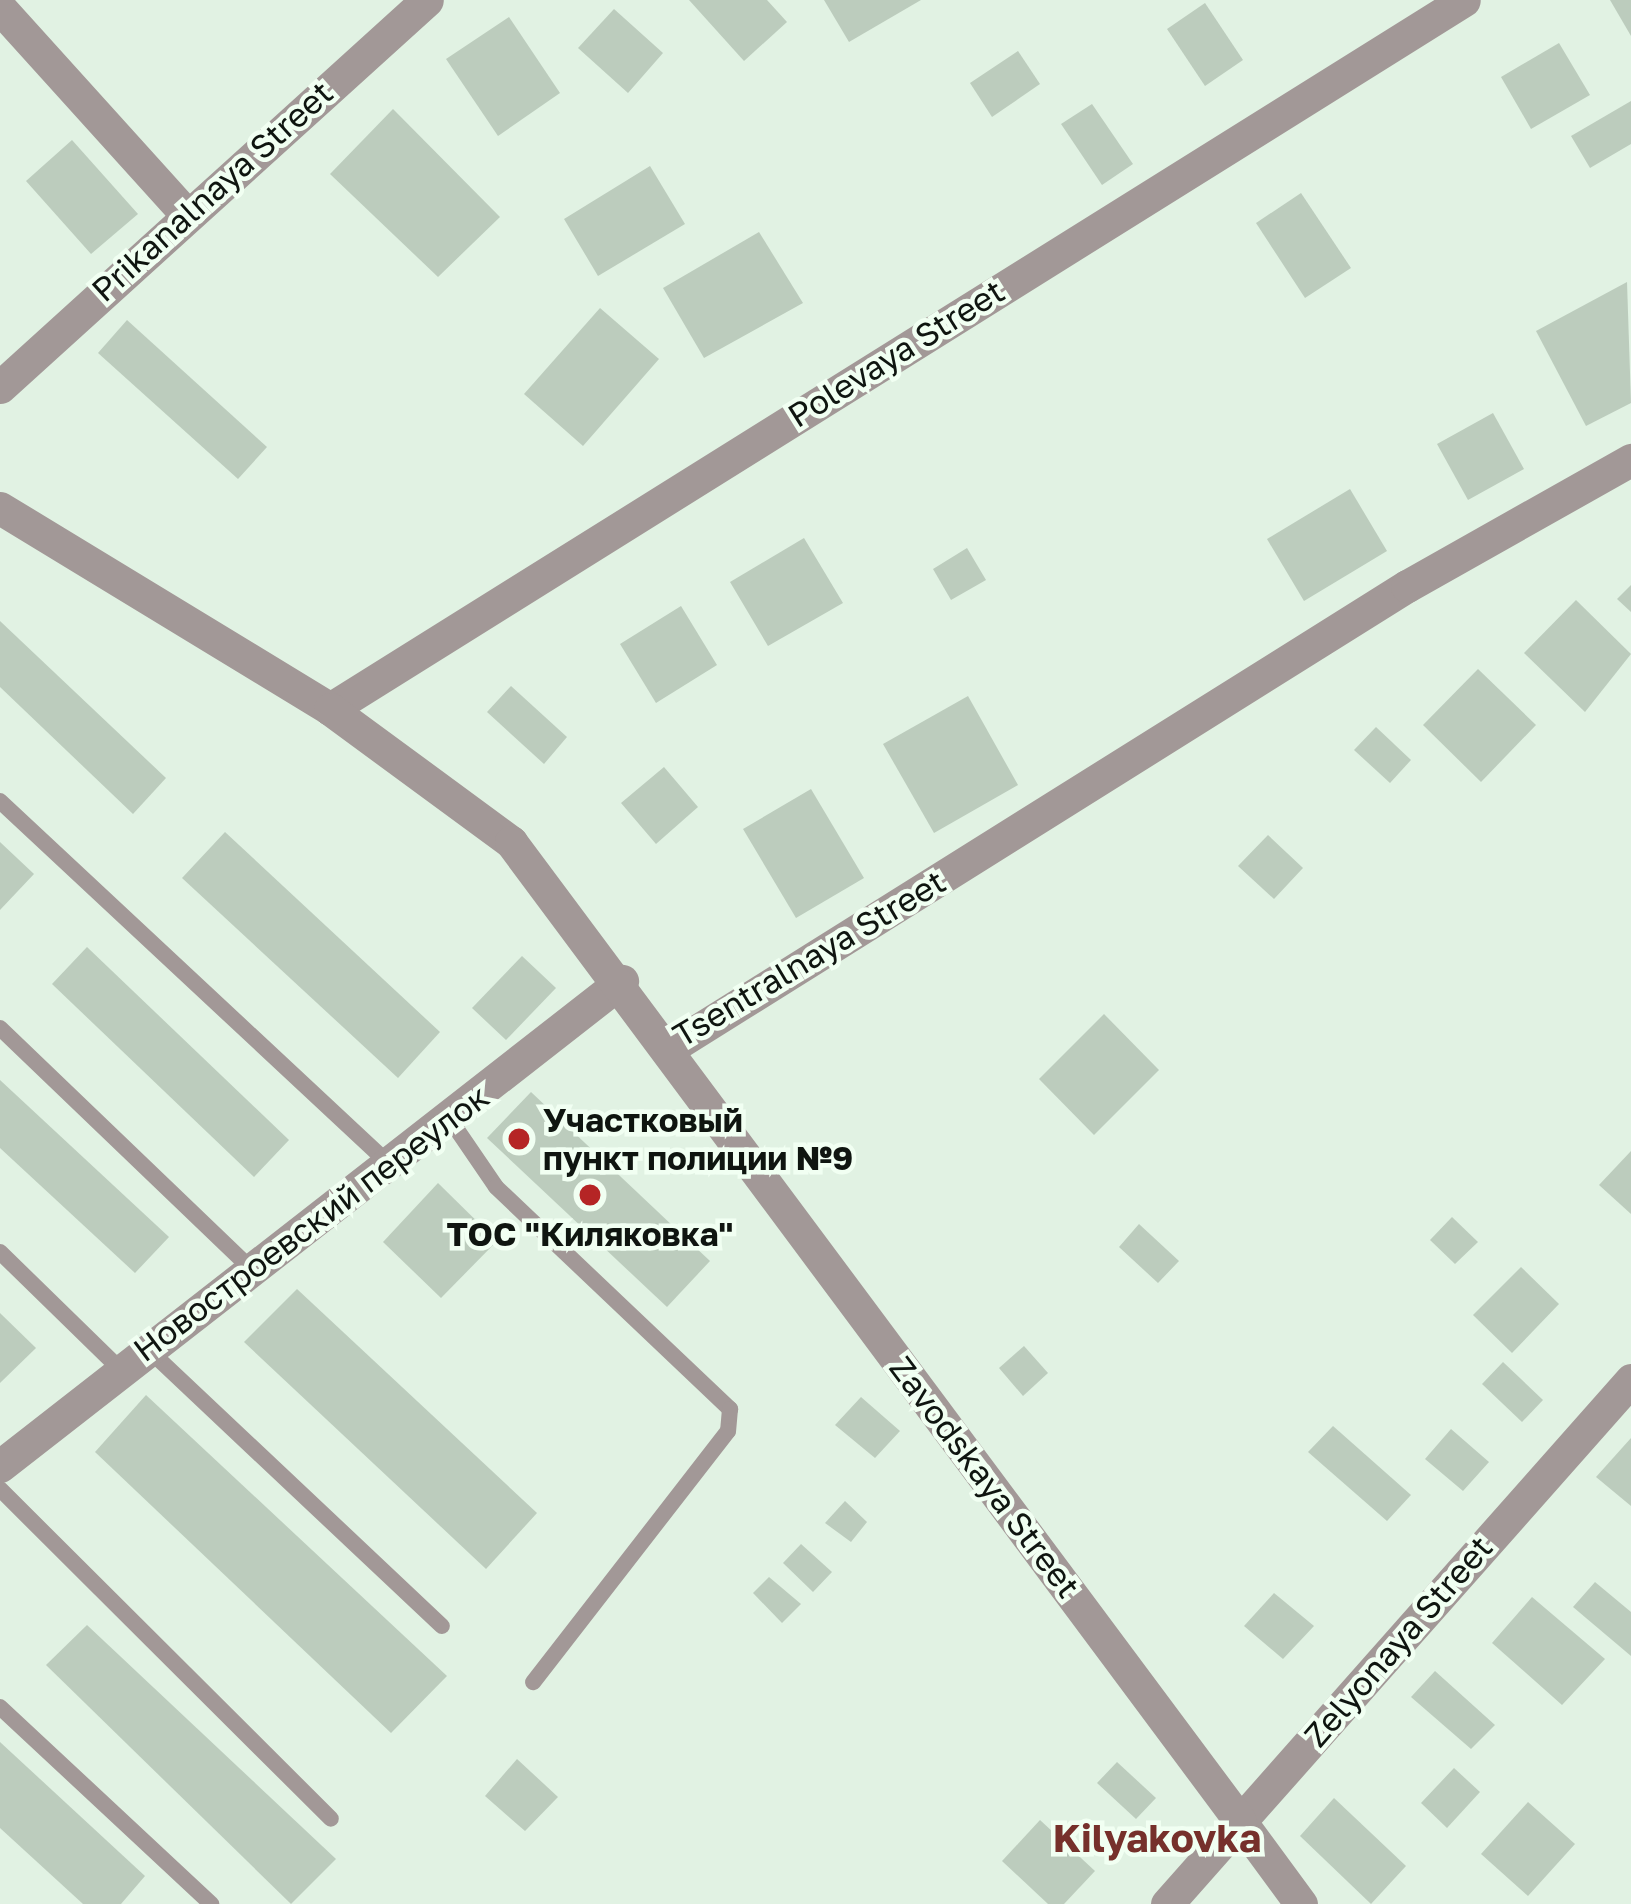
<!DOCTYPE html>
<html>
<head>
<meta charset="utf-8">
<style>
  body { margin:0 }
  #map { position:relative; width:1631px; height:1904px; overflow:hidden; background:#e1f2e3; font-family:"Golos Text",sans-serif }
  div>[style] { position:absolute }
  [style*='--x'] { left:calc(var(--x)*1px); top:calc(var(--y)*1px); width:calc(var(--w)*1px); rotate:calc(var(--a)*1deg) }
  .building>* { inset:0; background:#bcccbd }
  .service>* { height:16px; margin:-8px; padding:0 8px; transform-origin:8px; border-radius:8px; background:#a29897 }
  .minor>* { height:33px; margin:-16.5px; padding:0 16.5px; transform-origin:16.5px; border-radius:16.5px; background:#a29897 }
  .tertiary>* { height:33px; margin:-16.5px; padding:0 16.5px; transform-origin:16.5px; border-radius:16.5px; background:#a29897 }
  .dots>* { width:33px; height:33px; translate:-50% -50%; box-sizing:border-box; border:6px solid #f1fff2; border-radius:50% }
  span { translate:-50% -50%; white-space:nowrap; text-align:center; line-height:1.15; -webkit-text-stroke:9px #f1fff2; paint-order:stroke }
  .street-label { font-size:33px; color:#0f1510 }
  .poi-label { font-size:33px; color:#0f1510; font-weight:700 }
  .left { translate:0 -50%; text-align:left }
  .quarter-label { font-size:39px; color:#76302b; font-weight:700 }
</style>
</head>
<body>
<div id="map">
  <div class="building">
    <div style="clip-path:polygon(689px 0,767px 0,787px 22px,744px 61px)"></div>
    <div style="clip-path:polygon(824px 0,921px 0,849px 42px)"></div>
    <div style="clip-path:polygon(1610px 0,1631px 0,1631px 36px)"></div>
    <div style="clip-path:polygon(1205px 3px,1243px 60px,1205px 86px,1167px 29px)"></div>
    <div style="clip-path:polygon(614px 9px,663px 53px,628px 93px,578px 48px)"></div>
    <div style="clip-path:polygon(509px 17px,560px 93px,498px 136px,446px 59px)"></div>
    <div style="clip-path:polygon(1559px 43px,1590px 95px,1531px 129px,1501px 77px)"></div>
    <div style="clip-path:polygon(1018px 51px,1040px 84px,992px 117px,970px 83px)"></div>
    <div style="clip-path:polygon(1631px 101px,1631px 144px,1590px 168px,1571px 136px)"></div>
    <div style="clip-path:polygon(1092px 104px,1133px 164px,1102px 185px,1061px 124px)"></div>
    <div style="clip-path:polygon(393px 109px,500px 217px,438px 277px,330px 174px)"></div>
    <div style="clip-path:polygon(72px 140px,138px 214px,91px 254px,26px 181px)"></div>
    <div style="clip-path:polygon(650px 166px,685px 224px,598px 276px,564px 219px)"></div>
    <div style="clip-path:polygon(1301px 193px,1351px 268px,1305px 298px,1256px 223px)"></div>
    <div style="clip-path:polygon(759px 232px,803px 303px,704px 358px,663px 288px)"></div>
    <div style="clip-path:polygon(1627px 282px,1631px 403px,1586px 426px,1536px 331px)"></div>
    <div style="clip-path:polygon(600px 308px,659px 359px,583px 446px,524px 394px)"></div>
    <div style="clip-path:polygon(127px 320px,267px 447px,238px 479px,98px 353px)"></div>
    <div style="clip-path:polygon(1493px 413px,1524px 469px,1468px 500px,1437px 444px)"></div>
    <div style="clip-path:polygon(1350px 489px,1387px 551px,1304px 601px,1267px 539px)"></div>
    <div style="clip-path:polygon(804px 538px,843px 603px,768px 646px,730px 582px)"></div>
    <div style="clip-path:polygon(967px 548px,986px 580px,951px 600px,933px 569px)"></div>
    <div style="clip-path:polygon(1631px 585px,1631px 612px,1617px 599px)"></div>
    <div style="clip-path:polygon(1576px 600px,1631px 654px,1585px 712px,1524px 653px)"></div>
    <div style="clip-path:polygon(681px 606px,717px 665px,656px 703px,620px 644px)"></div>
    <div style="clip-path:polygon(0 621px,166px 778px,133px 814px,0 687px)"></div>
    <div style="clip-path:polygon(1478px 669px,1536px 725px,1481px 782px,1423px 725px)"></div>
    <div style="clip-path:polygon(511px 686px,567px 737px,544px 764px,487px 712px)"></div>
    <div style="clip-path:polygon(968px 696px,1018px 785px,934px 833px,883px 744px)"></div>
    <div style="clip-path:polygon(1376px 727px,1411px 760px,1390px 783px,1354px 750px)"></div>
    <div style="clip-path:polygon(664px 767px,698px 807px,656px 844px,621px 803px)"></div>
    <div style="clip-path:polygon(811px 789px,864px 878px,796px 918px,743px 829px)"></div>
    <div style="clip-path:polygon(225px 832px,440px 1032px,398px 1078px,182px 878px)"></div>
    <div style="clip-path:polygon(1268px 835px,1303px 868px,1274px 899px,1238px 866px)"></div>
    <div style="clip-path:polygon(0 842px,34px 874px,0 910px)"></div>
    <div style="clip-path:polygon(87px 947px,289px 1140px,254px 1177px,52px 984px)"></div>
    <div style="clip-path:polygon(522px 956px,556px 988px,506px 1040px,472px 1008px)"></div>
    <div style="clip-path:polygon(1104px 1014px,1159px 1070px,1094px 1135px,1039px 1079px)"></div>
    <div style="clip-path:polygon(0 1080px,169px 1237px,135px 1273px,0 1148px)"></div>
    <div style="clip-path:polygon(531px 1092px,710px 1261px,667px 1307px,487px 1138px)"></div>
    <div style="clip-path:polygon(1631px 1151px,1631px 1214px,1599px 1185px)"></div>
    <div style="clip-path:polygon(438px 1183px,497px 1241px,441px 1298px,383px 1242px)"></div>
    <div style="clip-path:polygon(1452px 1217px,1478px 1242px,1455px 1264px,1430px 1240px)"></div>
    <div style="clip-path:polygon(1139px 1224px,1179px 1261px,1158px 1283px,1119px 1247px)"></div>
    <div style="clip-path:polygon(1521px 1267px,1559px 1304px,1512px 1353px,1473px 1315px)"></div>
    <div style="clip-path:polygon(297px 1289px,537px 1513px,486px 1569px,244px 1342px)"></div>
    <div style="clip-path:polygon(0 1313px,36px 1348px,0 1383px)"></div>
    <div style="clip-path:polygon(1024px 1346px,1048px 1373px,1023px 1396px,999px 1368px)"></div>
    <div style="clip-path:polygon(1503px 1362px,1543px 1400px,1522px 1422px,1482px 1384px)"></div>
    <div style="clip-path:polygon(146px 1395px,447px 1676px,391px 1733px,95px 1452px)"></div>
    <div style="clip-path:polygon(861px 1397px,900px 1431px,875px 1458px,835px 1425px)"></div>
    <div style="clip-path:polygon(1333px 1426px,1411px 1495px,1387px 1521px,1308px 1452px)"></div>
    <div style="clip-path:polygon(1451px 1429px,1489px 1462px,1463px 1491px,1425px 1459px)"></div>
    <div style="clip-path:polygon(1631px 1438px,1631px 1506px,1596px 1477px)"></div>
    <div style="clip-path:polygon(845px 1501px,867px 1522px,851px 1542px,825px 1523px)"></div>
    <div style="clip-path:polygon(801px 1544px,832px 1572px,813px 1592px,783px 1563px)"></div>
    <div style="clip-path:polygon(769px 1577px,801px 1604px,782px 1623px,753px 1593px)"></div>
    <div style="clip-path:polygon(1595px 1582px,1631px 1612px,1631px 1656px,1573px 1607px)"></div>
    <div style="clip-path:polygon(1274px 1593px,1314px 1626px,1283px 1659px,1244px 1626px)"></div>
    <div style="clip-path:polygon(1532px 1597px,1605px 1659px,1562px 1705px,1492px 1643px)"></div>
    <div style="clip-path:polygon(87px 1625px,336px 1859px,291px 1904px,46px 1665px)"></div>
    <div style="clip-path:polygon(1435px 1671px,1495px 1725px,1471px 1749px,1411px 1697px)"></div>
    <div style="clip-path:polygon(0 1742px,145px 1876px,121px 1904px,83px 1904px,0 1828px)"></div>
    <div style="clip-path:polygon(517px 1759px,558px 1797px,525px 1831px,485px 1796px)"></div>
    <div style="clip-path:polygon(1117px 1762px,1156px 1798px,1136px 1819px,1097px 1783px)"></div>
    <div style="clip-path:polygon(1454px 1768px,1480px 1792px,1447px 1828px,1421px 1803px)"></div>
    <div style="clip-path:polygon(1334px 1798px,1406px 1866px,1371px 1904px,1300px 1836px)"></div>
    <div style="clip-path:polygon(1528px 1802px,1575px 1844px,1528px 1896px,1481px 1854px)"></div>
    <div style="clip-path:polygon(1040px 1820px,1095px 1871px,1064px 1904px,1048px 1904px,1002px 1861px)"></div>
  </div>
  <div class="service">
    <div style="--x:0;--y:801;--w:532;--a:43.02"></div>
    <div style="--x:0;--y:1028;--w:348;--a:43.8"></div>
    <div style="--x:449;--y:1118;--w:83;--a:55.7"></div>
    <div style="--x:496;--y:1187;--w:323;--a:43.5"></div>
    <div style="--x:730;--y:1409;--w:22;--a:95"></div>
    <div style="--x:728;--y:1431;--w:318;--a:127.8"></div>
    <div style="--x:0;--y:1252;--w:165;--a:44.3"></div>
    <div style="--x:150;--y:1351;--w:401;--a:43.3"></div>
    <div style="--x:0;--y:1489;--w:467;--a:44.9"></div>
    <div style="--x:0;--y:1707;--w:289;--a:43"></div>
  </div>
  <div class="minor">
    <div style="--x:0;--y:8;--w:276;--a:47.9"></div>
    <div style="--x:0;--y:387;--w:576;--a:-42.19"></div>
    <div style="--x:330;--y:709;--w:1337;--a:-32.01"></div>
    <div style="--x:668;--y:1049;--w:872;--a:-32.07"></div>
    <div style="--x:1407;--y:586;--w:257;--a:-29.4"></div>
    <div style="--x:0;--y:1466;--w:789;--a:-37.95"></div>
    <div style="--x:1240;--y:1821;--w:103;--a:53.7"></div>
    <div style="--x:1167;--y:1904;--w:700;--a:-48.48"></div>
  </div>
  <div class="tertiary">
    <div style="--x:0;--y:508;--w:386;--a:31.3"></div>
    <div style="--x:330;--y:709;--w:225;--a:36.3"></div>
    <div style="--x:511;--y:842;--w:1221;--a:53.33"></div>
  </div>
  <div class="dots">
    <div style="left:519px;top:1139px;background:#b52525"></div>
    <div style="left:590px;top:1195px;background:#b52525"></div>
  </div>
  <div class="street-label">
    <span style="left:212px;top:191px;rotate:-42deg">Prikanalnaya Street</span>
    <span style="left:896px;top:353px;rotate:-32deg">Polevaya Street</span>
    <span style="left:809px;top:958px;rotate:-31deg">Tsentralnaya Street</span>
    <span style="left:311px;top:1223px;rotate:-37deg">Новостроевский переулок</span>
    <span style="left:985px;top:1477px;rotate:53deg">Zavodskaya Street</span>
    <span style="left:1398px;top:1641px;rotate:-49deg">Zelyonaya Street</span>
  </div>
  <div class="poi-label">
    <span class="left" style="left:543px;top:1139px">Участковый<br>пункт полиции №9</span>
    <span style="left:590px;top:1234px">ТОС "Киляковка"</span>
  </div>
  <div class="quarter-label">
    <span style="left:1157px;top:1838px">Kilyakovka</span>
  </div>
</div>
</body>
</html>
